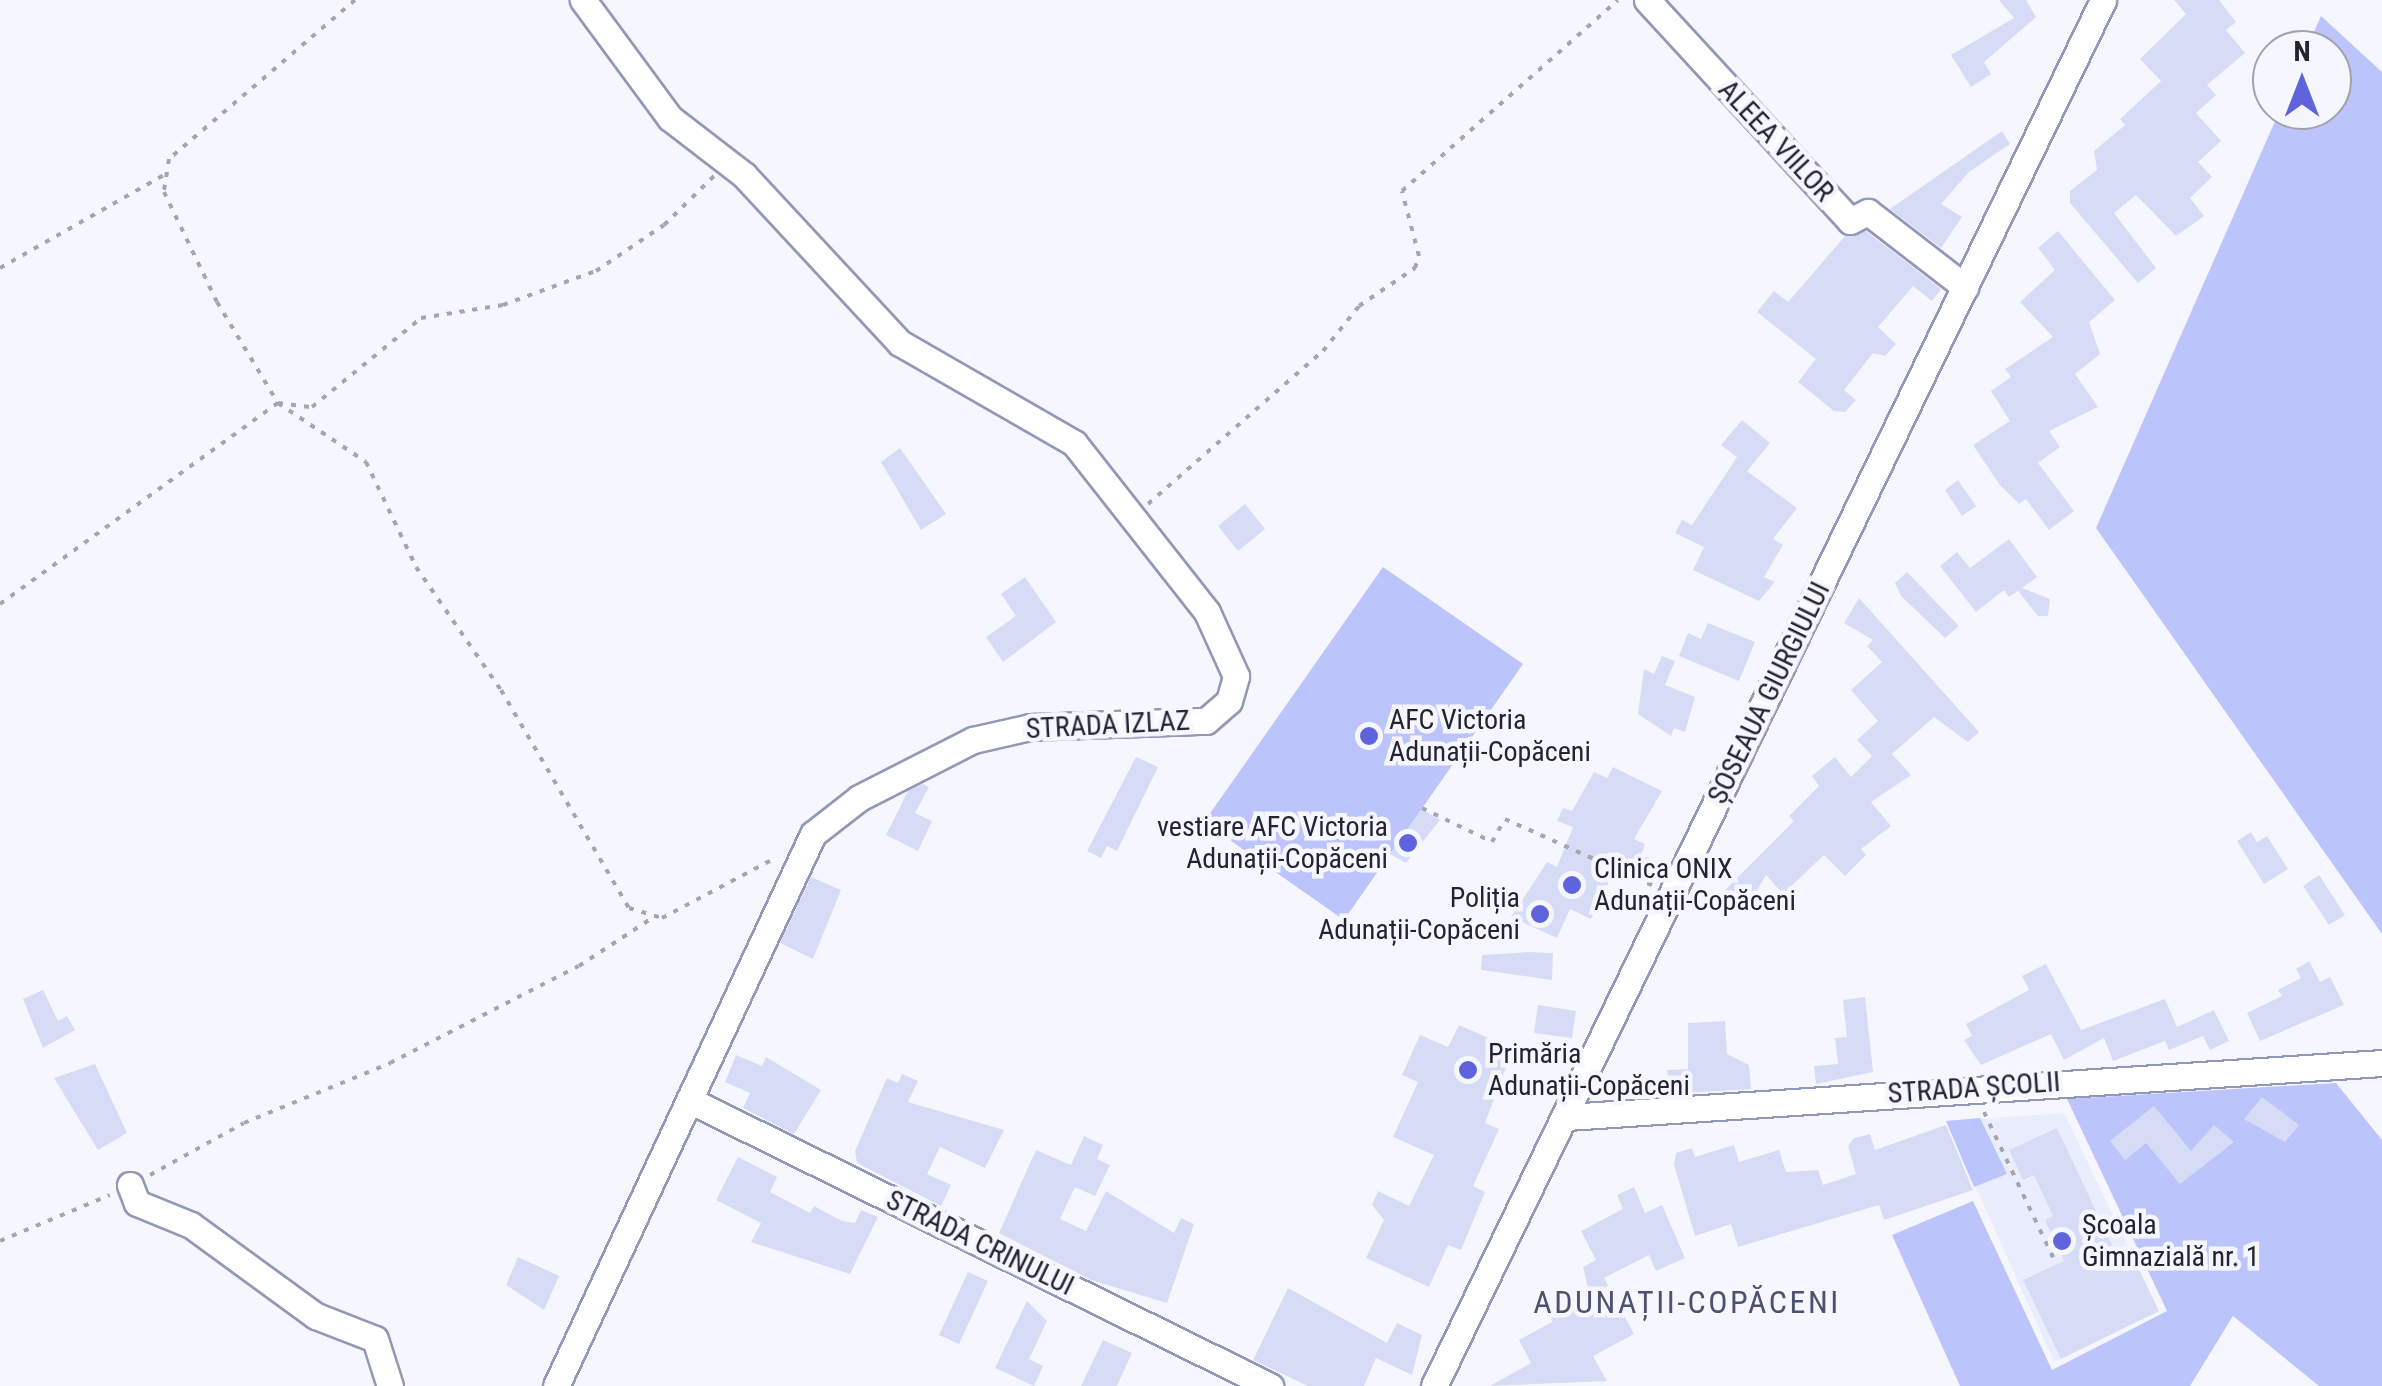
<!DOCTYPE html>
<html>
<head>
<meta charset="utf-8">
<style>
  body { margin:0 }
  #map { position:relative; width:2382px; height:1386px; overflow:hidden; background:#f6f7fe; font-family:"Roboto Condensed",sans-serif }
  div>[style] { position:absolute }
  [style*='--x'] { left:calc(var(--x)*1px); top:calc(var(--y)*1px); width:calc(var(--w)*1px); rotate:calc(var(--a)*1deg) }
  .built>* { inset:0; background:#eaedfe }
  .green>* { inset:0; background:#bcc5fb }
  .building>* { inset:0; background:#d7dcf6 }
  .path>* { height:4px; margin-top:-2px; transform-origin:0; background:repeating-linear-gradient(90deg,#a4a6ae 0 5px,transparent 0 13px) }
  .roads { filter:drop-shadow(2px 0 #9298b8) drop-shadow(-2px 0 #9298b8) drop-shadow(0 2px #9298b8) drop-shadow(0 -2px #9298b8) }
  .minor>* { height:25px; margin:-12.5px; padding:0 12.5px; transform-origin:12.5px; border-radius:12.5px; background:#fff }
  .dots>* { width:28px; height:28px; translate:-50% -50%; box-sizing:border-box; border:5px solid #f6f7fe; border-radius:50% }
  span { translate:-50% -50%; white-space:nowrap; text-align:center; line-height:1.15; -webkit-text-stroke:9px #f6f7fe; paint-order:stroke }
  .street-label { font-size:28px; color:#222430 }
  .poi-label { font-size:28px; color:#222430 }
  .left { translate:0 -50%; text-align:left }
  .right { translate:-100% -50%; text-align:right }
  .quarter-label { font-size:32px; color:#4d526f; letter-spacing:2.5px }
  .north { position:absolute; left:2252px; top:30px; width:100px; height:100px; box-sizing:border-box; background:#f6f7fe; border:2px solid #a1a3ac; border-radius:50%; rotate:0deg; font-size:28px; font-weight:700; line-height:40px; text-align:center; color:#222430 }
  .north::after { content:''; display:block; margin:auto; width:35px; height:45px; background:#5f64dd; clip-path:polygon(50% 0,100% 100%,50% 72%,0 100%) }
</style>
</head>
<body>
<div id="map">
  <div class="built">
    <div style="clip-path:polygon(2064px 1113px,2159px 1311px,2054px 1362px,1946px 1121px)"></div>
  </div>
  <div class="green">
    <div style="clip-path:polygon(2321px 16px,2382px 72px,2382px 934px,2096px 528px,2280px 110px,2332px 110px,2332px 50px,2306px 50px)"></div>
    <div style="clip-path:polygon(1383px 567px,1523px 664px,1344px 920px,1204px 822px)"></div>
    <div style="clip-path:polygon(2336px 1083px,2382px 1140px,2382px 1386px,2319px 1386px,2233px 1316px,2190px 1386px,1960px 1386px,1892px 1235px,1973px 1201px,2052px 1370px,2167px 1311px,2067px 1099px)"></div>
    <div style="clip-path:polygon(1980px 1118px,2007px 1174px,1974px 1187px,1946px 1121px)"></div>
  </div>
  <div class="building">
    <div style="clip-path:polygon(1999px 0,2026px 0,2036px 17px,1984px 62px,1991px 74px,1971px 87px,1951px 55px,2014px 18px)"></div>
    <div style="clip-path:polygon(2174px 0,2219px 0,2236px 22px,2226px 30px,2245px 53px,2207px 85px,2216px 95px,2196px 113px,2221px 141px,2198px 162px,2212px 177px,2190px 198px,2204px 216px,2176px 236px,2136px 195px,2114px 213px,2156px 268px,2138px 283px,2070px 203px,2070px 191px,2097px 170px,2094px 151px,2125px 125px,2120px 119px,2161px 81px,2140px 59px,2186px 14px)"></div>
    <div style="clip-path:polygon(2002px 131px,2010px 144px,1969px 172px,1941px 204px,1962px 217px,1941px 248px,1890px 209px)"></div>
    <div style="clip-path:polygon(1866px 231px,1941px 289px,1932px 301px,1913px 286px,1878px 327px,1896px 344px,1885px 356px,1873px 353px,1844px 390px,1856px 400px,1845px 412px,1834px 411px,1798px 382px,1816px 359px,1757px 312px,1774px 291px,1788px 302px,1845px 236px)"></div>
    <div style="clip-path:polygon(2058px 231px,2115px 300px,2089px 322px,2100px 354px,2075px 374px,2098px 407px,2049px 431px,2060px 447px,2038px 463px,2074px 511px,2049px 530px,2026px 499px,2019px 504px,1999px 484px,1973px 445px,2010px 421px,1991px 391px,2011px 377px,2005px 369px,2053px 337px,2020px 302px,2055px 270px,2038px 248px)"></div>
    <div style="clip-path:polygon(1742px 420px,1770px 443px,1747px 471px,1797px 508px,1773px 539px,1783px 545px,1764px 577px,1775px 582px,1759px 601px,1693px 570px,1704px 547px,1675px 533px,1682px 520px,1692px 525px,1737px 457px,1721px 445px)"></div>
    <div style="clip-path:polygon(900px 448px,946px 514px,921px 530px,881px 462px)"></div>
    <div style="clip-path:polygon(1958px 480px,1976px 506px,1962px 516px,1945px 490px)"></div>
    <div style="clip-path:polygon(1245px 504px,1265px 529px,1238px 551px,1218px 526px)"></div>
    <div style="clip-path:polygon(2009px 539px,2037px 577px,2022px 588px,2050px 599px,2048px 616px,2038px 616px,2018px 591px,2009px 597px,2004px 590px,1976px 612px,1940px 566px,1957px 552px,1970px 568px)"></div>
    <div style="clip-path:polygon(1907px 572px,1959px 626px,1945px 638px,1901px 596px,1895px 583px)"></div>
    <div style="clip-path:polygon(1025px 577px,1056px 622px,1003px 662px,986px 637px,1016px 616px,1001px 594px)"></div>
    <div style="clip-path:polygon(1859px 598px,1979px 732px,1968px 742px,1934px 717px,1892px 754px,1911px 775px,1871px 802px,1891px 826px,1861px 849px,1866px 855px,1845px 876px,1824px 855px,1783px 894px,1766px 875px,1749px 904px,1725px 890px,1794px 821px,1789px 816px,1819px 786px,1812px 776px,1835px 757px,1851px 777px,1872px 756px,1857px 740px,1878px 721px,1851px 690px,1882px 662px,1867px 646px,1873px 640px,1844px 623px)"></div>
    <div style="clip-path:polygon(1708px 623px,1755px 642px,1739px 681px,1679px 656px,1688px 633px,1701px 639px)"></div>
    <div style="clip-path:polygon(1662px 656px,1675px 661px,1665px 685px,1695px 697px,1685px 732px,1674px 728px,1671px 736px,1638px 714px,1644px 669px,1654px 674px)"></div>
    <div style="clip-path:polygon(1136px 757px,1158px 767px,1117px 851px,1107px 846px,1101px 858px,1087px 851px)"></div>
    <div style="clip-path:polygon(1613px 767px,1662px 791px,1634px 839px,1645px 844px,1641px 855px,1663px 864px,1657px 879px,1618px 863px,1591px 919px,1570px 909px,1557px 938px,1511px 917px,1547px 862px,1557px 867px,1573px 827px,1557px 821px,1563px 808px,1572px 811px,1594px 772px,1607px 778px)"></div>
    <div style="clip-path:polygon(923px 784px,929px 787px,915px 813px,932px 821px,918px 851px,886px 835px,908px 791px)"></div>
    <div style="clip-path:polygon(1422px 809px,1440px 820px,1406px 863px,1390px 854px)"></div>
    <div style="clip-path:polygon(2251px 832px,2257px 842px,2267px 836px,2288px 869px,2264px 884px,2237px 841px)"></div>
    <div style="clip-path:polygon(2319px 875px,2345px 915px,2329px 925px,2303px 886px)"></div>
    <div style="clip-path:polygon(811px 877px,841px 890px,813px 959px,780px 943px)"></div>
    <div style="clip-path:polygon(1529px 952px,1553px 953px,1552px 980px,1481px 970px,1482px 955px)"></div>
    <div style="clip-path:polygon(2309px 961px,2320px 982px,2330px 977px,2344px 1005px,2260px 1041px,2247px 1013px,2282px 996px,2278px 990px,2301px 978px,2296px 969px)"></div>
    <div style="clip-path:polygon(2046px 964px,2081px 1030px,2165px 999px,2177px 1027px,2214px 1010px,2229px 1041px,2210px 1050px,2203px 1036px,2169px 1050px,2165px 1041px,2113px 1061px,2104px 1038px,2064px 1060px,2051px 1034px,1981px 1065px,1964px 1040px,1972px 1036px,1966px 1024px,2029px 990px,2022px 976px)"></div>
    <div style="clip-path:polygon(43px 990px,58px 1021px,67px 1016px,75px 1030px,43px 1048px,23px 999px)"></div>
    <div style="clip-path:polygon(1865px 997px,1873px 1072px,1816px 1084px,1814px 1066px,1838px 1064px,1835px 1038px,1847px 1037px,1843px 1000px)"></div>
    <div style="clip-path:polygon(1538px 1005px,1576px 1011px,1572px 1038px,1534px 1033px)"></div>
    <div style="clip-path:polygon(1725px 1021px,1727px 1054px,1749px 1065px,1751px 1089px,1669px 1094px,1667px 1070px,1688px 1069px,1688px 1023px)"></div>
    <div style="clip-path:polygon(1459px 1025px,1513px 1049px,1485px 1123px,1499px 1129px,1473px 1186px,1485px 1192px,1461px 1250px,1448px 1245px,1429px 1287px,1366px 1258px,1384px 1220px,1372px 1205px,1378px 1191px,1409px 1206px,1434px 1155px,1393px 1137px,1418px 1082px,1402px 1075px,1420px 1035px,1448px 1047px)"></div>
    <div style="clip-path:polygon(736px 1055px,762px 1066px,766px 1057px,821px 1090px,794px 1134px,743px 1108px,750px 1093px,725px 1082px)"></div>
    <div style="clip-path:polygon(95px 1064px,127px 1133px,98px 1150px,54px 1078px)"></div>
    <div style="clip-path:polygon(902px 1074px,918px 1081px,908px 1102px,1004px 1130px,985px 1168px,940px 1147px,927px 1174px,951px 1185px,941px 1206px,857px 1163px,855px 1151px,887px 1078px,898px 1083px)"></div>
    <div style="clip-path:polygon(2262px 1097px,2299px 1125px,2285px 1142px,2244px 1119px)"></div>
    <div style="clip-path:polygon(2154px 1106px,2191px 1151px,2214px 1125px,2234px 1142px,2180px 1184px,2146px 1143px,2125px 1160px,2110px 1141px)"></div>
    <div style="clip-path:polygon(1946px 1125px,1973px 1190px,1884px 1220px,1879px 1205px,1738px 1247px,1731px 1224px,1695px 1236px,1674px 1165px,1676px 1153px,1692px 1148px,1695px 1157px,1734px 1145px,1739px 1162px,1779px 1150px,1786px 1172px,1818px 1170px,1823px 1185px,1856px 1174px,1848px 1146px,1854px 1138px,1870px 1134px,1875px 1150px)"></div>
    <div style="clip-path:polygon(2057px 1128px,2109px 1239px,2122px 1263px,2133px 1257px,2159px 1311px,2061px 1359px,2023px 1280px,2064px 1261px,2045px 1220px,2053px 1216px,2034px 1175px,2023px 1180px,2009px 1150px)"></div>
    <div style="clip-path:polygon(1084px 1136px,1103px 1145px,1097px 1159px,1110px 1165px,1095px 1196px,1075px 1187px,1060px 1219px,1086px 1231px,1106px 1191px,1174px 1233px,1181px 1218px,1194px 1224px,1167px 1303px,1091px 1280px,999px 1233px,1036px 1150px,1071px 1165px)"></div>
    <div style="clip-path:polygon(738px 1157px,777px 1177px,770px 1192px,810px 1213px,814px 1206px,842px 1221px,855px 1223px,861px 1210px,878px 1217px,850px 1274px,751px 1242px,761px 1223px,716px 1200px)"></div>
    <div style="clip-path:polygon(1634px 1187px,1645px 1213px,1662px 1205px,1685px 1258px,1656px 1271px,1649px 1255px,1604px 1278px,1634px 1334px,1593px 1356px,1607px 1381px,1490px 1386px,1531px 1363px,1519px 1340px,1552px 1322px,1550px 1308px,1588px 1288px,1583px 1267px,1596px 1260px,1581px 1231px,1623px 1209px,1617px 1195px)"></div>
    <div style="clip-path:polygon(518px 1257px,559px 1276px,544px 1310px,506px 1285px)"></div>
    <div style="clip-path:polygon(968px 1272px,988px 1281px,959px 1344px,939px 1335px)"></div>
    <div style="clip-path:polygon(1288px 1288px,1387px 1343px,1397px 1323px,1422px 1335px,1412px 1375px,1376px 1358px,1364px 1386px,1308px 1386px,1253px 1360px)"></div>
    <div style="clip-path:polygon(1027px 1301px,1047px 1321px,1029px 1359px,1043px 1366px,1034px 1386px,995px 1368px)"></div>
    <div style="clip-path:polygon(1103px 1340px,1132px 1353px,1117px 1386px,1081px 1386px)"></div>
  </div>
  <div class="path">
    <div style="--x:355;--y:0;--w:245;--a:139.5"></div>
    <div style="--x:169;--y:159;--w:33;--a:99"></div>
    <div style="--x:164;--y:192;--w:122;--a:64.3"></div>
    <div style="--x:217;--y:302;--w:118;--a:58.9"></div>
    <div style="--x:278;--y:403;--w:106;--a:33.8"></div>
    <div style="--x:366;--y:462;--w:116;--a:64.5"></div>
    <div style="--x:416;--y:567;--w:150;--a:55.4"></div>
    <div style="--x:501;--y:690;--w:253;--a:59.6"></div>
    <div style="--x:629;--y:908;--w:34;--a:17"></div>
    <div style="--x:662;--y:918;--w:130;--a:-27.9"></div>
    <div style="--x:0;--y:268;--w:189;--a:-29.6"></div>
    <div style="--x:1148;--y:504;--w:232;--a:-41.2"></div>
    <div style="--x:1323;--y:351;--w:58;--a:-51.3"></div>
    <div style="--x:1359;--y:306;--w:68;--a:-34.2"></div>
    <div style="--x:1415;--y:268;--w:13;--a:-72"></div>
    <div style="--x:1419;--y:256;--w:67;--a:-104.7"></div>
    <div style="--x:1402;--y:191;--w:288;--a:-41.5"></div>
    <div style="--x:0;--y:604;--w:343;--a:-35.9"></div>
    <div style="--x:278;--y:403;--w:34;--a:7"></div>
    <div style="--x:312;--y:407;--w:141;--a:-39.2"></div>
    <div style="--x:421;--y:318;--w:83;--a:-9"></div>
    <div style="--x:503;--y:305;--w:99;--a:-20.1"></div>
    <div style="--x:596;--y:271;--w:82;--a:-34.1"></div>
    <div style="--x:664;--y:225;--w:70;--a:-44.4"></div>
    <div style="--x:1422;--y:808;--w:78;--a:25.9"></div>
    <div style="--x:1492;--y:842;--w:26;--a:-61"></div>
    <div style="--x:1505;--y:819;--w:163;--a:24.2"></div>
    <div style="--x:1984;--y:1112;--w:161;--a:64.6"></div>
    <div style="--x:150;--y:1175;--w:107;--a:-29"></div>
    <div style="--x:244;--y:1123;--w:158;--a:-22.3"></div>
    <div style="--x:390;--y:1063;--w:212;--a:-27.2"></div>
    <div style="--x:579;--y:966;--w:87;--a:-33.3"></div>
    <div style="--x:0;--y:1241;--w:119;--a:-22.7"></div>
  </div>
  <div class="roads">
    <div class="minor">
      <div style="--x:1647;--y:0;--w:300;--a:47.4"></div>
      <div style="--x:1850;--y:221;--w:20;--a:-27"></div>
      <div style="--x:1868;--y:212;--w:123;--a:37.7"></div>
      <div style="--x:689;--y:1100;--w:648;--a:26.21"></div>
      <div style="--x:1567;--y:1117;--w:817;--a:-3.79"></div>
      <div style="--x:130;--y:1185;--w:19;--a:69"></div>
      <div style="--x:137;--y:1203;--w:58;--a:22.2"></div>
      <div style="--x:191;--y:1225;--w:155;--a:36.1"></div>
      <div style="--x:316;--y:1316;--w:63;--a:21.3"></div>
      <div style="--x:375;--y:1339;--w:49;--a:72.3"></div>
      <div style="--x:556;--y:1386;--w:609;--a:-65.03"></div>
      <div style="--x:813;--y:834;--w:58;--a:-38"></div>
      <div style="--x:859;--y:798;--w:128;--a:-27"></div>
      <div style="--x:973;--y:740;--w:58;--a:-12.8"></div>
      <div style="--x:1030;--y:727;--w:176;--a:-2"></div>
      <div style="--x:1206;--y:721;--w:30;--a:-41"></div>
      <div style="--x:1229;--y:701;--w:26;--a:-74"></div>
      <div style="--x:1236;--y:676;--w:70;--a:-114.4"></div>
      <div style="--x:1207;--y:612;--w:215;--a:-128.2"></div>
      <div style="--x:1074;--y:443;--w:201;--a:-150.1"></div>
      <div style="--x:900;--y:343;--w:229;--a:-132.9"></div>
      <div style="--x:744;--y:175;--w:93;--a:-142.4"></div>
      <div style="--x:670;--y:118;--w:147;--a:-126.4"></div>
      <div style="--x:1434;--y:1386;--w:1539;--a:-64.23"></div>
    </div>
  </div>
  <div class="dots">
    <div style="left:1369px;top:736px;background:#5f64dd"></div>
    <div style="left:1408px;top:843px;background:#5f64dd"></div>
    <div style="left:1572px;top:885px;background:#5f64dd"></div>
    <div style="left:1540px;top:914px;background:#5f64dd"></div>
    <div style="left:1468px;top:1070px;background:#5f64dd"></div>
    <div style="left:2062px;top:1241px;background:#5f64dd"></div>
  </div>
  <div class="street-label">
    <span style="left:1776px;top:141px;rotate:47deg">ALEEA VIILOR</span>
    <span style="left:1769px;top:693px;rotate:-64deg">ȘOSEAUA GIURGIULUI</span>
    <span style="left:1108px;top:725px;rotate:-3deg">STRADA IZLAZ</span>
    <span style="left:1974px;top:1088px;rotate:-4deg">STRADA ȘCOLII</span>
    <span style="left:980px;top:1243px;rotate:26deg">STRADA CRINULUI</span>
  </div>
  <div class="poi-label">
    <span class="left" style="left:1389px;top:736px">AFC Victoria<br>Adunații-Copăceni</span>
    <span class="right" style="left:1388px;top:843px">vestiare AFC Victoria<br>Adunații-Copăceni</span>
    <span class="left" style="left:1594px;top:885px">Clinica ONIX<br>Adunații-Copăceni</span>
    <span class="right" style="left:1520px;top:914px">Poliția<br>Adunații-Copăceni</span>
    <span class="left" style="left:1488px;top:1070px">Primăria<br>Adunații-Copăceni</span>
    <span class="left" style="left:2082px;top:1241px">Școala<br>Gimnazială nr. 1</span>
  </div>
  <div class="quarter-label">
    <span style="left:1687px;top:1302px">ADUNAȚII-COPĂCENI</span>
  </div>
  <div class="north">N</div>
</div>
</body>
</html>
